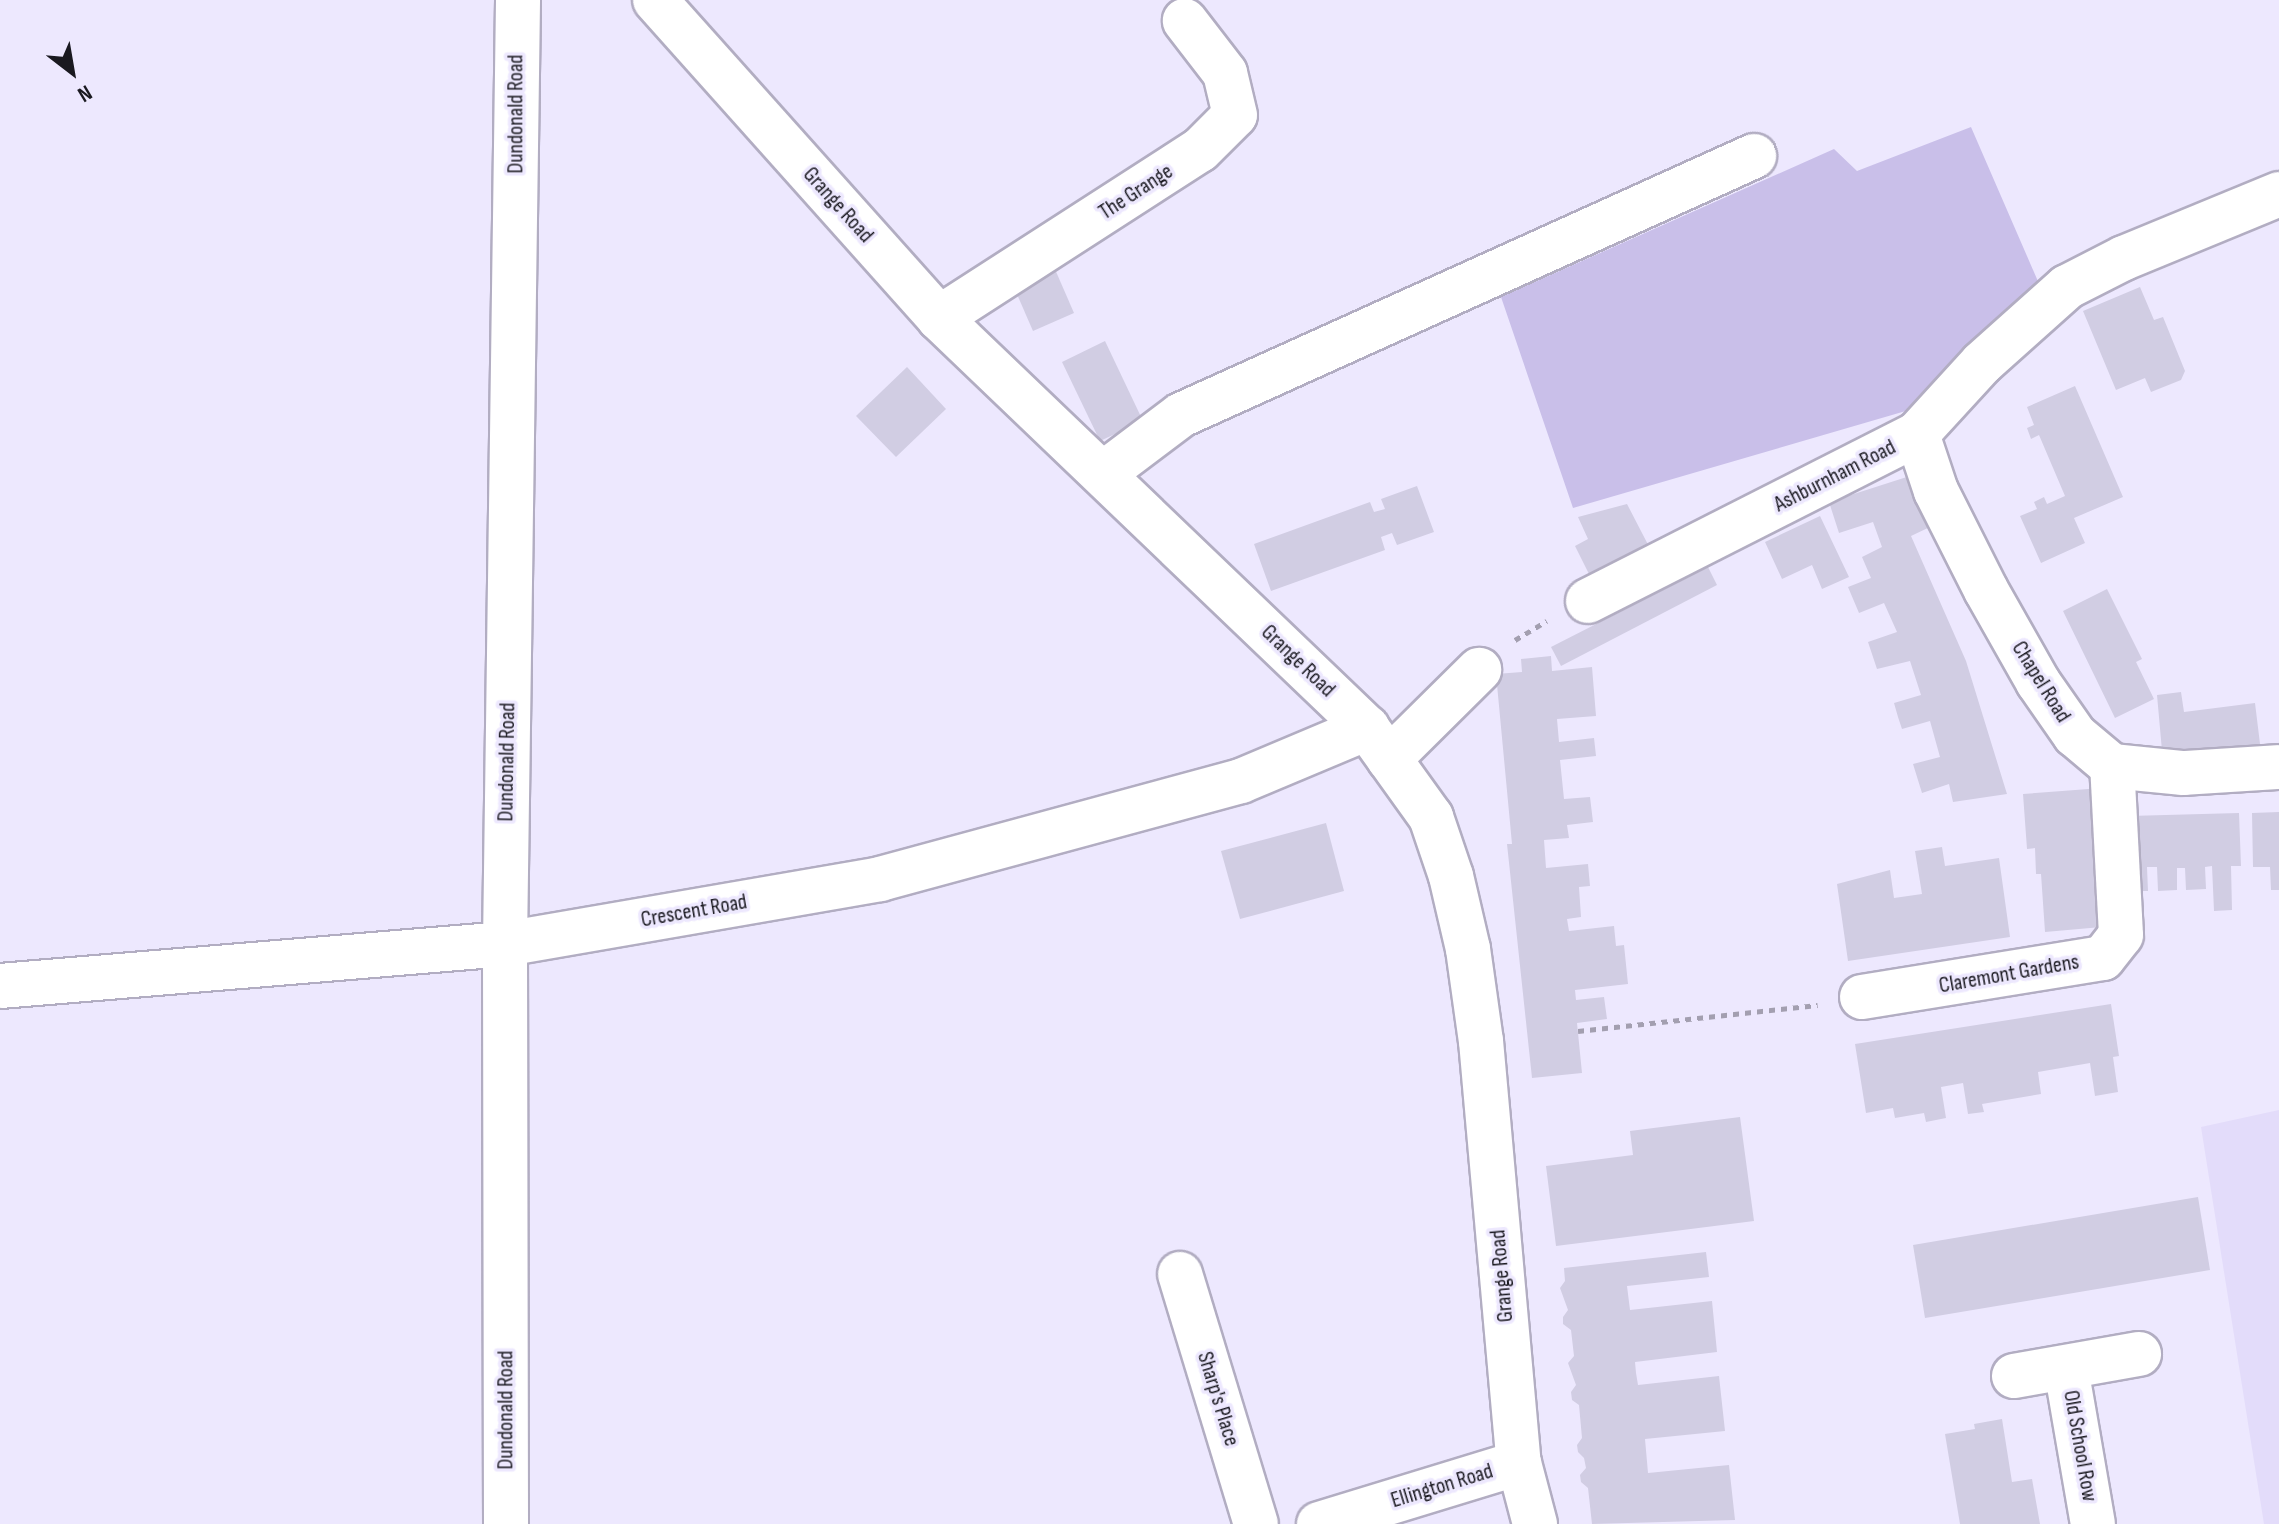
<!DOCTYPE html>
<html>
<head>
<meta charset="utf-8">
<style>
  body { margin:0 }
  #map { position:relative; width:2279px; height:1524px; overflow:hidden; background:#ede8fe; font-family:"Sofia Sans Condensed",sans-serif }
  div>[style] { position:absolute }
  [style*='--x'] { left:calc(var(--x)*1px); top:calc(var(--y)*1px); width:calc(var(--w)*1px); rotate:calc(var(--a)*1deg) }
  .built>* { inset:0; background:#e3dcfa }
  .green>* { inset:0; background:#c9bfe9 }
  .building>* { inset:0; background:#d1cde3 }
  .path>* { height:5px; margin-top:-2.5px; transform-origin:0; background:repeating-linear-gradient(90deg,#a39fb0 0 6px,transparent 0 12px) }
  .roads { filter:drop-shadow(2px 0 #b2adc2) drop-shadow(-2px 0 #b2adc2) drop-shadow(0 2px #b2adc2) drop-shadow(0 -2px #b2adc2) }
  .minor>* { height:44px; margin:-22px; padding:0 22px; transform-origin:22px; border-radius:22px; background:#fff }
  span { translate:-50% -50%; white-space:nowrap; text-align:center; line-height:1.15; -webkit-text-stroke:7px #ede8fe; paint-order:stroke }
  .street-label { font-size:22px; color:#1a1920 }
  .north { position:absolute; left:32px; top:32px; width:80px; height:80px; -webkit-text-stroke:6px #ede8fe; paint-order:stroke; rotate:149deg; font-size:22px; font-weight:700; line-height:32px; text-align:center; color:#1a1920 }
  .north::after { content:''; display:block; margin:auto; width:28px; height:36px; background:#1a1920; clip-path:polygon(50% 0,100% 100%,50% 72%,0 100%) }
</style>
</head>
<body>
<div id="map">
  <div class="built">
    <div style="clip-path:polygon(2279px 1110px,2279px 1524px,2264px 1524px,2201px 1127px)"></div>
  </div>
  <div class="green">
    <div style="clip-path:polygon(1971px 127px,2040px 286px,1916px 408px,1573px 508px,1501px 297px,1834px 149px,1857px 171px)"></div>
  </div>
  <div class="building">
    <div style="clip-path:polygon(1054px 267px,1074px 313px,1033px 331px,1013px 285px)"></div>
    <div style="clip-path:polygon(2140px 287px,2154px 320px,2163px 317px,2185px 371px,2181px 380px,2151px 392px,2145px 378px,2116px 390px,2083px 311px)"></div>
    <div style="clip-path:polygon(1105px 341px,1143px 421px,1100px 441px,1062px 362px)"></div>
    <div style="clip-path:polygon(907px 367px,946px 409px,896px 457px,856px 416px)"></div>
    <div style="clip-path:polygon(2075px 386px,2123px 497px,2074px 518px,2085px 543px,2041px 563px,2020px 516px,2037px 509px,2034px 502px,2044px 497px,2047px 504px,2065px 496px,2039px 435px,2031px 439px,2027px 428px,2034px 425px,2027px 407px)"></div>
    <div style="clip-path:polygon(1913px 475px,1932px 526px,1911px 536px,1966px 661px,2007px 794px,1953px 802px,1949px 784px,1922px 793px,1913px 764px,1940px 757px,1930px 721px,1902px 729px,1898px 717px,1894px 703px,1921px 695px,1910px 661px,1877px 669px,1868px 642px,1897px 632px,1884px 603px,1859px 613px,1848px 587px,1871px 578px,1862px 557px,1882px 547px,1873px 522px,1839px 533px,1829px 502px)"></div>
    <div style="clip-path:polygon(1417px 486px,1434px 532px,1397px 545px,1392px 533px,1381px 537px,1385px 550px,1271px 591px,1254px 544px,1370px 502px,1374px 512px,1385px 509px,1381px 499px)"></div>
    <div style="clip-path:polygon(1627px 504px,1656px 560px,1597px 590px,1575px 546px,1588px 539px,1578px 517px)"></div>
    <div style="clip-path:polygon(1820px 516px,1849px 577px,1822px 589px,1812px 565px,1782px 579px,1765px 542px)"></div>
    <div style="clip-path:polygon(1708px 567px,1717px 585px,1561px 666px,1551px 647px)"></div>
    <div style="clip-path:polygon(2107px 589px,2142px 659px,2136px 662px,2154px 699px,2115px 718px,2063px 611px)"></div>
    <div style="clip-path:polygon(1551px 656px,1552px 671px,1592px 667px,1596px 716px,1557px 719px,1559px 742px,1594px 738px,1596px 756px,1560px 760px,1564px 799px,1590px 797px,1593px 822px,1567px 825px,1569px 838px,1544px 840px,1546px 868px,1588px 864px,1590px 886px,1579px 887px,1581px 917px,1567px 919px,1569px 931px,1614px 926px,1616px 946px,1624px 945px,1628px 984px,1575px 990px,1576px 1000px,1604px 997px,1607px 1019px,1577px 1023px,1582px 1073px,1532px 1078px,1507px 844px,1512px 844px,1496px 674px,1522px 672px,1521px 659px)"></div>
    <div style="clip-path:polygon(2181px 692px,2184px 712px,2255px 703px,2261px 752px,2163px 762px,2157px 695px)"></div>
    <div style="clip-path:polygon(2102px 788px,2113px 926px,2045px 932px,2041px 874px,2036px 874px,2035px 848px,2027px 849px,2023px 794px)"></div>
    <div style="clip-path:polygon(2279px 812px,2279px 890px,2271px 890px,2270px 867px,2253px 867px,2252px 813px)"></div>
    <div style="clip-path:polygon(2239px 813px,2241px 866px,2231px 866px,2232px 910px,2214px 911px,2212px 866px,2205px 867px,2206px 889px,2186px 890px,2185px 868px,2177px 868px,2177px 890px,2158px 891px,2157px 867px,2147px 867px,2148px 891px,2131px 891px,2129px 816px)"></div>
    <div style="clip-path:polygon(1326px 823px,1344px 891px,1240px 919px,1221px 851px)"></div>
    <div style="clip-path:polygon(1942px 847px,1945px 866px,1999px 858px,2010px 937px,1848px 961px,1837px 884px,1890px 870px,1894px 898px,1922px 894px,1915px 851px)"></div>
    <div style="clip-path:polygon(2111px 1004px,2119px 1056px,2113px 1057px,2118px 1092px,2095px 1096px,2090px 1063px,2038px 1072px,2041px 1094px,1982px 1104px,1984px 1112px,1968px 1114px,1963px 1083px,1941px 1087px,1946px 1118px,1926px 1122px,1924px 1113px,1895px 1118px,1893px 1108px,1866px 1113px,1855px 1044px)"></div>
    <div style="clip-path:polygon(1740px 1117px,1754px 1221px,1556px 1246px,1546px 1166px,1633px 1155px,1630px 1131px)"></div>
    <div style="clip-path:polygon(2198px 1197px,2210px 1270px,1925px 1318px,1913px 1245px)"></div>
    <div style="clip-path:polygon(1706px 1252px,1709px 1277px,1627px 1286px,1630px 1310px,1712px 1301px,1717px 1352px,1635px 1362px,1636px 1373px,1638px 1385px,1719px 1376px,1725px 1431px,1645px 1439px,1648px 1473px,1729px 1465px,1735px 1520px,1592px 1524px,1588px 1488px,1581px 1482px,1580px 1475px,1586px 1468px,1584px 1458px,1578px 1452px,1577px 1445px,1582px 1438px,1579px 1405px,1572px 1400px,1571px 1392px,1576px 1385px,1568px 1363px,1574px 1356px,1571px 1330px,1563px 1324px,1563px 1317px,1568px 1310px,1560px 1288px,1565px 1281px,1564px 1268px)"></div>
    <div style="clip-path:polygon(2002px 1419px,2012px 1482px,2032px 1479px,2040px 1524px,1960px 1524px,1945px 1434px,1975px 1429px,1974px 1424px)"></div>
  </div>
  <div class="path">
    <div style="--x:1515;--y:640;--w:37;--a:-31"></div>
    <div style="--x:1578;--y:1031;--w:241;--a:-6.2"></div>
  </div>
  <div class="roads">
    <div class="minor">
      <div style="--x:655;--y:0;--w:426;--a:48.2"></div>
      <div style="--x:939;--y:318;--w:593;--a:43.77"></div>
      <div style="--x:1367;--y:728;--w:110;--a:54.3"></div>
      <div style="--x:1431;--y:817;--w:62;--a:71.3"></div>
      <div style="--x:1451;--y:876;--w:75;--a:76.9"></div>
      <div style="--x:1468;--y:949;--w:93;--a:82"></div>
      <div style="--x:1481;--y:1041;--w:424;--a:84.9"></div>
      <div style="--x:1519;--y:1463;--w:63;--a:75.3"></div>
      <div style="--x:939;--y:318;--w:310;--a:-32.8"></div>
      <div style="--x:1200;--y:150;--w:49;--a:-45"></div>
      <div style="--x:1235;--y:115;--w:43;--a:-103.4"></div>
      <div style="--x:1225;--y:73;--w:66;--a:-127.6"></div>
      <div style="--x:1917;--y:434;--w:60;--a:71.6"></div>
      <div style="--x:1936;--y:491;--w:111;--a:63.2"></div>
      <div style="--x:1986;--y:590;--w:106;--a:60.5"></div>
      <div style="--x:2038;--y:682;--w:65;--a:55.1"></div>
      <div style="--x:2075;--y:735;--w:48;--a:40"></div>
      <div style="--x:2112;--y:766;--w:72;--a:5.6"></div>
      <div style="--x:2184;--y:773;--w:95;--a:-3.6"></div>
      <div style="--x:1104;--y:473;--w:96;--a:-37"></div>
      <div style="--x:1181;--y:415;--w:629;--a:-24.32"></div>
      <div style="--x:1588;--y:601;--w:369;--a:-26.9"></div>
      <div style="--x:1917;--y:434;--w:96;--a:-47.5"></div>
      <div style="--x:1982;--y:363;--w:114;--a:-41.8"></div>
      <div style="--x:2067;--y:287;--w:64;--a:-27"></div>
      <div style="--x:2124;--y:258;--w:168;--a:-22.4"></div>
      <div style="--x:1389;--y:759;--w:127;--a:-44.7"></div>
      <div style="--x:0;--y:986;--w:507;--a:-4.75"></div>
      <div style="--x:505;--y:944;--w:381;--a:-9.8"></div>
      <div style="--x:880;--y:879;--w:374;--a:-15.2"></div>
      <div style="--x:1241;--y:781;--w:137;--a:-22.8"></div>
      <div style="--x:1862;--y:997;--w:244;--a:-9.2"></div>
      <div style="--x:2103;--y:958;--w:29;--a:-52"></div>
      <div style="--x:2121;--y:935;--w:169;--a:-93"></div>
      <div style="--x:1180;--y:1274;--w:261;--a:73.1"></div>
      <div style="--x:2066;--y:1368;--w:158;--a:80.2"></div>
      <div style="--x:2014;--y:1376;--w:127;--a:-10"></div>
      <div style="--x:506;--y:1524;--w:580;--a:-90.1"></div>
      <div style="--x:505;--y:944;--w:944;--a:-89.21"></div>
      <div style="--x:1319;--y:1524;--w:209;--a:-17"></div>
    </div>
  </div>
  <div class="street-label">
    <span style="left:516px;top:114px;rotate:-90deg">Dundonald Road</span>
    <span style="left:1136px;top:192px;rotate:-33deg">The Grange</span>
    <span style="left:838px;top:205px;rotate:48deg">Grange Road</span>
    <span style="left:1835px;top:476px;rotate:-27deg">Ashburnham Road</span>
    <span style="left:1298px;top:661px;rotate:44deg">Grange Road</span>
    <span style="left:2041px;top:682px;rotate:58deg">Chapel Road</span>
    <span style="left:507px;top:762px;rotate:-89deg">Dundonald Road</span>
    <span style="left:694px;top:911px;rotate:-10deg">Crescent Road</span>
    <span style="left:2009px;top:974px;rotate:-10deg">Claremont Gardens</span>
    <span style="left:1502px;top:1276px;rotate:-95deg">Grange Road</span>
    <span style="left:1218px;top:1399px;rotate:73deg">Sharp's Place</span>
    <span style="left:506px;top:1410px;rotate:-90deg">Dundonald Road</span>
    <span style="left:2080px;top:1446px;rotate:80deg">Old School Row</span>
    <span style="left:1442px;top:1486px;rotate:-17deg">Ellington Road</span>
  </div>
  <div class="north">N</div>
</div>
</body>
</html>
